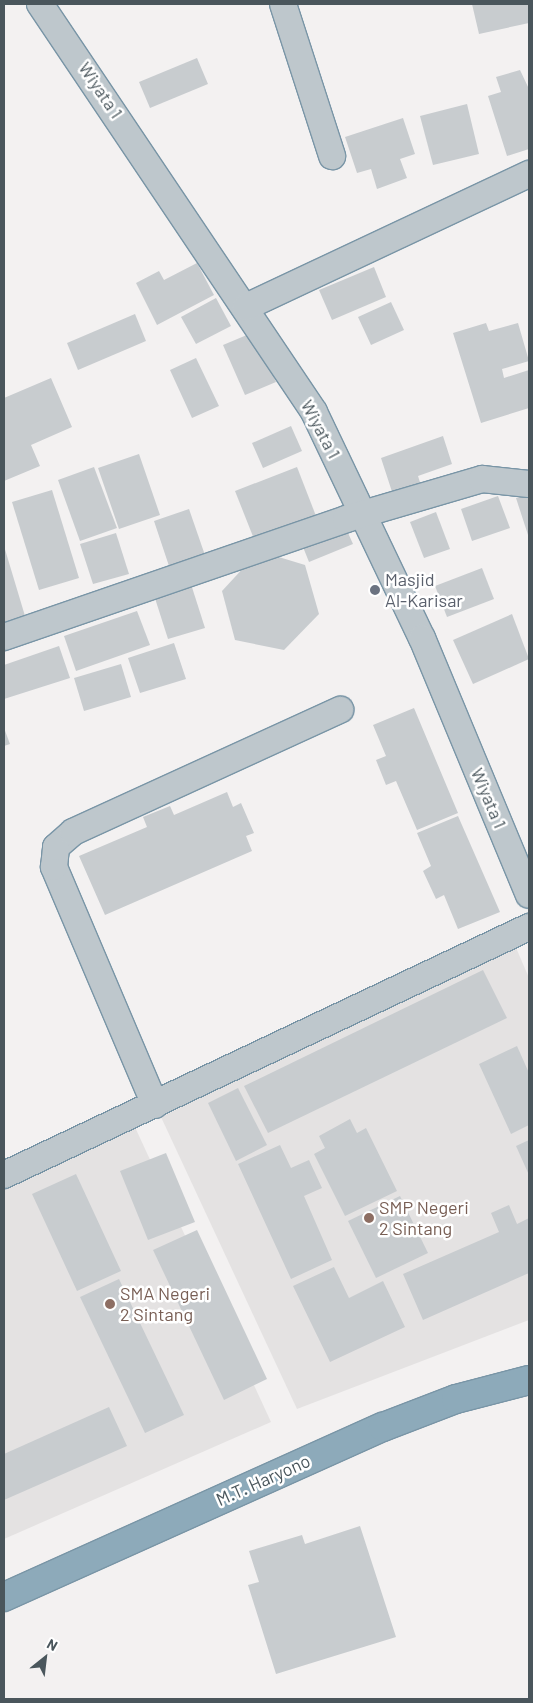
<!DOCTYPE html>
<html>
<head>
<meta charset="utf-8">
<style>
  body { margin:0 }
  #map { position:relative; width:533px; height:1703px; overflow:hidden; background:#f3f1f1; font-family:Barlow,sans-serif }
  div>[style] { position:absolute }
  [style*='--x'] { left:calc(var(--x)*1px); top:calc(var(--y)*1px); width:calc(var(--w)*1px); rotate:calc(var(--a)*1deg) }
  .education>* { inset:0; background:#e4e2e2 }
  .building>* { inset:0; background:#c8cccf }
  .roads { filter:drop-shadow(1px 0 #7995a6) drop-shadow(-1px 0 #7995a6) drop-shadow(0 1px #7995a6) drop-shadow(0 -1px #7995a6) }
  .street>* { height:26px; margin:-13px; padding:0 13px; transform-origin:13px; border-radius:13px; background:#bec7cc }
  .highway>* { height:28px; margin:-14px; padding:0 14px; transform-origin:14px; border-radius:14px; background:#8daaba }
  .dots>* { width:14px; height:14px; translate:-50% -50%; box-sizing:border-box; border:2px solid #fff; border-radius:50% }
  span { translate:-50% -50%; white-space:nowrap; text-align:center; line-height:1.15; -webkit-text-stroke:5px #fff; paint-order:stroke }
  .street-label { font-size:18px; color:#4a565c }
  .worship-label { font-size:18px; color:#5b616d }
  .left { translate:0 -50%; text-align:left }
  .education-label { font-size:18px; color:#785e54 }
  .frame { position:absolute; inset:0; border:5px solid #4a565c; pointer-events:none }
  .north { position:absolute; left:20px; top:1633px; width:50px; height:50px; -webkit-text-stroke:4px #fff; paint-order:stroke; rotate:29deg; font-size:14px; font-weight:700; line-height:20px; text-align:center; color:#4a565c }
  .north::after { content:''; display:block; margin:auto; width:18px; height:22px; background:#4a565c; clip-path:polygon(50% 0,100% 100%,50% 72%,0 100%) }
</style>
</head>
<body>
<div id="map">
  <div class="education">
    <div style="clip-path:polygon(514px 943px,529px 978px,529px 1320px,297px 1409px,161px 1117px)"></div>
    <div style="clip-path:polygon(134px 1125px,271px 1422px,4px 1539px,4px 1187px)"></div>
  </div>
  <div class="building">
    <div style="clip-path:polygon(472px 4px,529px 4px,529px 23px,479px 34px)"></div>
    <div style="clip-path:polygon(197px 58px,208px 84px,150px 108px,139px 82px)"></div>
    <div style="clip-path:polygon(520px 70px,529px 89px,529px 149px,507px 156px,488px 96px,501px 92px,496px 77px)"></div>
    <div style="clip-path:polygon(467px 104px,479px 154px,433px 165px,420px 116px)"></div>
    <div style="clip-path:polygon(403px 118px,415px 154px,400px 159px,407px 178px,377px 189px,371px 169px,357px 173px,345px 137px)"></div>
    <div style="clip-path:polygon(197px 263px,214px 295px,157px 325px,136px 283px,159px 271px,164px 280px)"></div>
    <div style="clip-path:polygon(374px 267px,386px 297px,332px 320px,319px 290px)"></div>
    <div style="clip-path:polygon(216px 298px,231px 326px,196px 344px,181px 317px)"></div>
    <div style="clip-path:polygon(391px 302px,404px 330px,371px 345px,358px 317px)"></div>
    <div style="clip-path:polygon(135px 314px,146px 341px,78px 370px,67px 343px)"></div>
    <div style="clip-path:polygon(486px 323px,489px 331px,518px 323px,529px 361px,502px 369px,504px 378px,529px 370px,529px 408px,481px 423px,453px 333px)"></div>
    <div style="clip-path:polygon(254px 332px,276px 382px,245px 395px,223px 345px)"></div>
    <div style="clip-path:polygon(196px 358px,219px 406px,192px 418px,170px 370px)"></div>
    <div style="clip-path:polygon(51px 378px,72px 427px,31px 445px,40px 466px,4px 481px,4px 398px)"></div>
    <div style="clip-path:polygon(291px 426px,302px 451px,263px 468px,252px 443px)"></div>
    <div style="clip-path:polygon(443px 436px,452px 464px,418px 476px,423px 492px,395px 501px,381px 458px)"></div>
    <div style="clip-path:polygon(139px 454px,160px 515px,119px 529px,98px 468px)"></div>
    <div style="clip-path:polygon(94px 467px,117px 528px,80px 541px,58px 480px)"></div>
    <div style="clip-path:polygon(297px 467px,316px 516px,254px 539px,235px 491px)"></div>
    <div style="clip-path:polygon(52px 490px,79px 578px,39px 590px,12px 502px)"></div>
    <div style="clip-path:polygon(529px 494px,529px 538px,516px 498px)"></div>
    <div style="clip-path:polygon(498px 496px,510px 528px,472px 541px,461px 509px)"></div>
    <div style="clip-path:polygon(189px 509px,207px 561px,171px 572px,154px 521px)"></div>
    <div style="clip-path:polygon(436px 512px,450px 549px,424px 558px,410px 522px)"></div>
    <div style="clip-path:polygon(344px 524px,353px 544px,309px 562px,301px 542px)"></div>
    <div style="clip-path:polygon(116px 533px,129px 574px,93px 584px,80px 544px)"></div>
    <div style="clip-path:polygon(4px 546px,25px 616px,4px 622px)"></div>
    <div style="clip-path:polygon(259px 551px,305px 565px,319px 614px,284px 650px,235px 640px,222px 591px)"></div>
    <div style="clip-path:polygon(482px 568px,494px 599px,447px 617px,435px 586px)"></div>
    <div style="clip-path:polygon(190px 581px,205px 628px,168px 639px,153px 592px)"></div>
    <div style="clip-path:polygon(137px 611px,150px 645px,76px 671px,64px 636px)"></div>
    <div style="clip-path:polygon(512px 614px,529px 659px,473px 684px,453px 640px)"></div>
    <div style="clip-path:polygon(174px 643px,186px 679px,140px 693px,128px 658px)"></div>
    <div style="clip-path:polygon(59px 646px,70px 678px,4px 699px,4px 665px)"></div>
    <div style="clip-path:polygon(121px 664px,131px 697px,84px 711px,74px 678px)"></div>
    <div style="clip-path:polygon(414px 708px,458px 813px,417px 830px,396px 781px,386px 785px,376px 760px,386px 756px,373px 725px)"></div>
    <div style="clip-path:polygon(4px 728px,10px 744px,4px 746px)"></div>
    <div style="clip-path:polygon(227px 792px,233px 807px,241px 803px,254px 833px,246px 836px,252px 851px,105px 915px,79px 856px,147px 827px,143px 817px,170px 806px,174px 815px)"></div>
    <div style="clip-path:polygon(458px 816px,500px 912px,458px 929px,444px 895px,436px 899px,423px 871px,431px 866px,417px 833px)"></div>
    <div style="clip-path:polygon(483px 970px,507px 1018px,268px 1133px,244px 1086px)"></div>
    <div style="clip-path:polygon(517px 1046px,529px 1073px,529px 1125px,511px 1134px,479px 1064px)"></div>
    <div style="clip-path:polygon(238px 1088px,267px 1145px,236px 1161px,208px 1103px)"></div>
    <div style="clip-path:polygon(350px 1119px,357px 1133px,366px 1128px,397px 1191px,345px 1216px,314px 1154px,325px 1148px,319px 1136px)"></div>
    <div style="clip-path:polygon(529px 1140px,529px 1175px,516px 1146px)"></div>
    <div style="clip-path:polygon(280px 1145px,291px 1168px,309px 1160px,322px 1188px,304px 1196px,332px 1260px,291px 1279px,238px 1164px)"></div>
    <div style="clip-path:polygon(166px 1153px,195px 1222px,148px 1240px,120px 1171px)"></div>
    <div style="clip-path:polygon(76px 1174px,121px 1271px,77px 1291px,32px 1194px)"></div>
    <div style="clip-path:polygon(400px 1196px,428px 1253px,376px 1278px,348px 1221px)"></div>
    <div style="clip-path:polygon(509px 1205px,517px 1224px,529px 1218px,529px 1273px,423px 1320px,403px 1274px,499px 1232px,491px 1213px)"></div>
    <div style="clip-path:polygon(197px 1230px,267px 1379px,224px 1400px,153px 1250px)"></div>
    <div style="clip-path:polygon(334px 1267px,349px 1298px,383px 1281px,405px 1327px,330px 1362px,293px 1286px)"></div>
    <div style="clip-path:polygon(119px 1279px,184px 1415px,145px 1433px,80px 1297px)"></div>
    <div style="clip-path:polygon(109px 1407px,127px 1446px,4px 1500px,4px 1454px)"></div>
    <div style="clip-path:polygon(360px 1526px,396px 1637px,276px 1674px,248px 1585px,259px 1582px,249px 1551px,302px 1535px,305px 1544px)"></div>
  </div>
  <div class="roads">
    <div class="street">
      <div style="--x:40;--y:4;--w:491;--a:56.1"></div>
      <div style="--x:314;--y:412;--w:250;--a:64.5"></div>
      <div style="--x:422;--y:638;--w:278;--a:67.4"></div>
      <div style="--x:283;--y:4;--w:160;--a:72.1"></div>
      <div style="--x:246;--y:307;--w:313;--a:-25.2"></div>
      <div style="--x:4;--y:637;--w:362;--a:-19"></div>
      <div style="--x:346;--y:519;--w:142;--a:-16.4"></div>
      <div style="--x:482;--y:479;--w:47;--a:6.1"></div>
      <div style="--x:155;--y:1105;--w:259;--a:-113"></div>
      <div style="--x:54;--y:867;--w:20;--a:-84"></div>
      <div style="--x:56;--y:847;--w:23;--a:-41"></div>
      <div style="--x:73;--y:832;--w:294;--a:-24.6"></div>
      <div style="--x:4;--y:1175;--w:581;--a:-25.29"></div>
    </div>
    <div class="highway">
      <div style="--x:4;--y:1597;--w:415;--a:-24.2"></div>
      <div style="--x:383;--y:1427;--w:78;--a:-21"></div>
      <div style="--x:456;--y:1399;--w:75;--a:-14.6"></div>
    </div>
  </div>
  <div class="dots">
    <div style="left:375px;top:590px;background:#6b7280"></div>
    <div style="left:369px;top:1218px;background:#8d6e63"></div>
    <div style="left:110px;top:1304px;background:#8d6e63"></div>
  </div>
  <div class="street-label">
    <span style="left:101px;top:90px;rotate:56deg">Wiyata 1</span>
    <span style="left:321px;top:429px;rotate:62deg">Wiyata 1</span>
    <span style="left:489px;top:798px;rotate:67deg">Wiyata 1</span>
    <span style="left:263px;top:1480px;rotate:-24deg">M.T. Haryono</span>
  </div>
  <div class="worship-label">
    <span class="left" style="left:385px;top:590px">Masjid<br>Al-Karisar</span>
  </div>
  <div class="education-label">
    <span class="left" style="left:379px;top:1218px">SMP Negeri<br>2 Sintang</span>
    <span class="left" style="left:120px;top:1304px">SMA Negeri<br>2 Sintang</span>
  </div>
  <div class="frame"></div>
  <div class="north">N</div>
</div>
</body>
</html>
